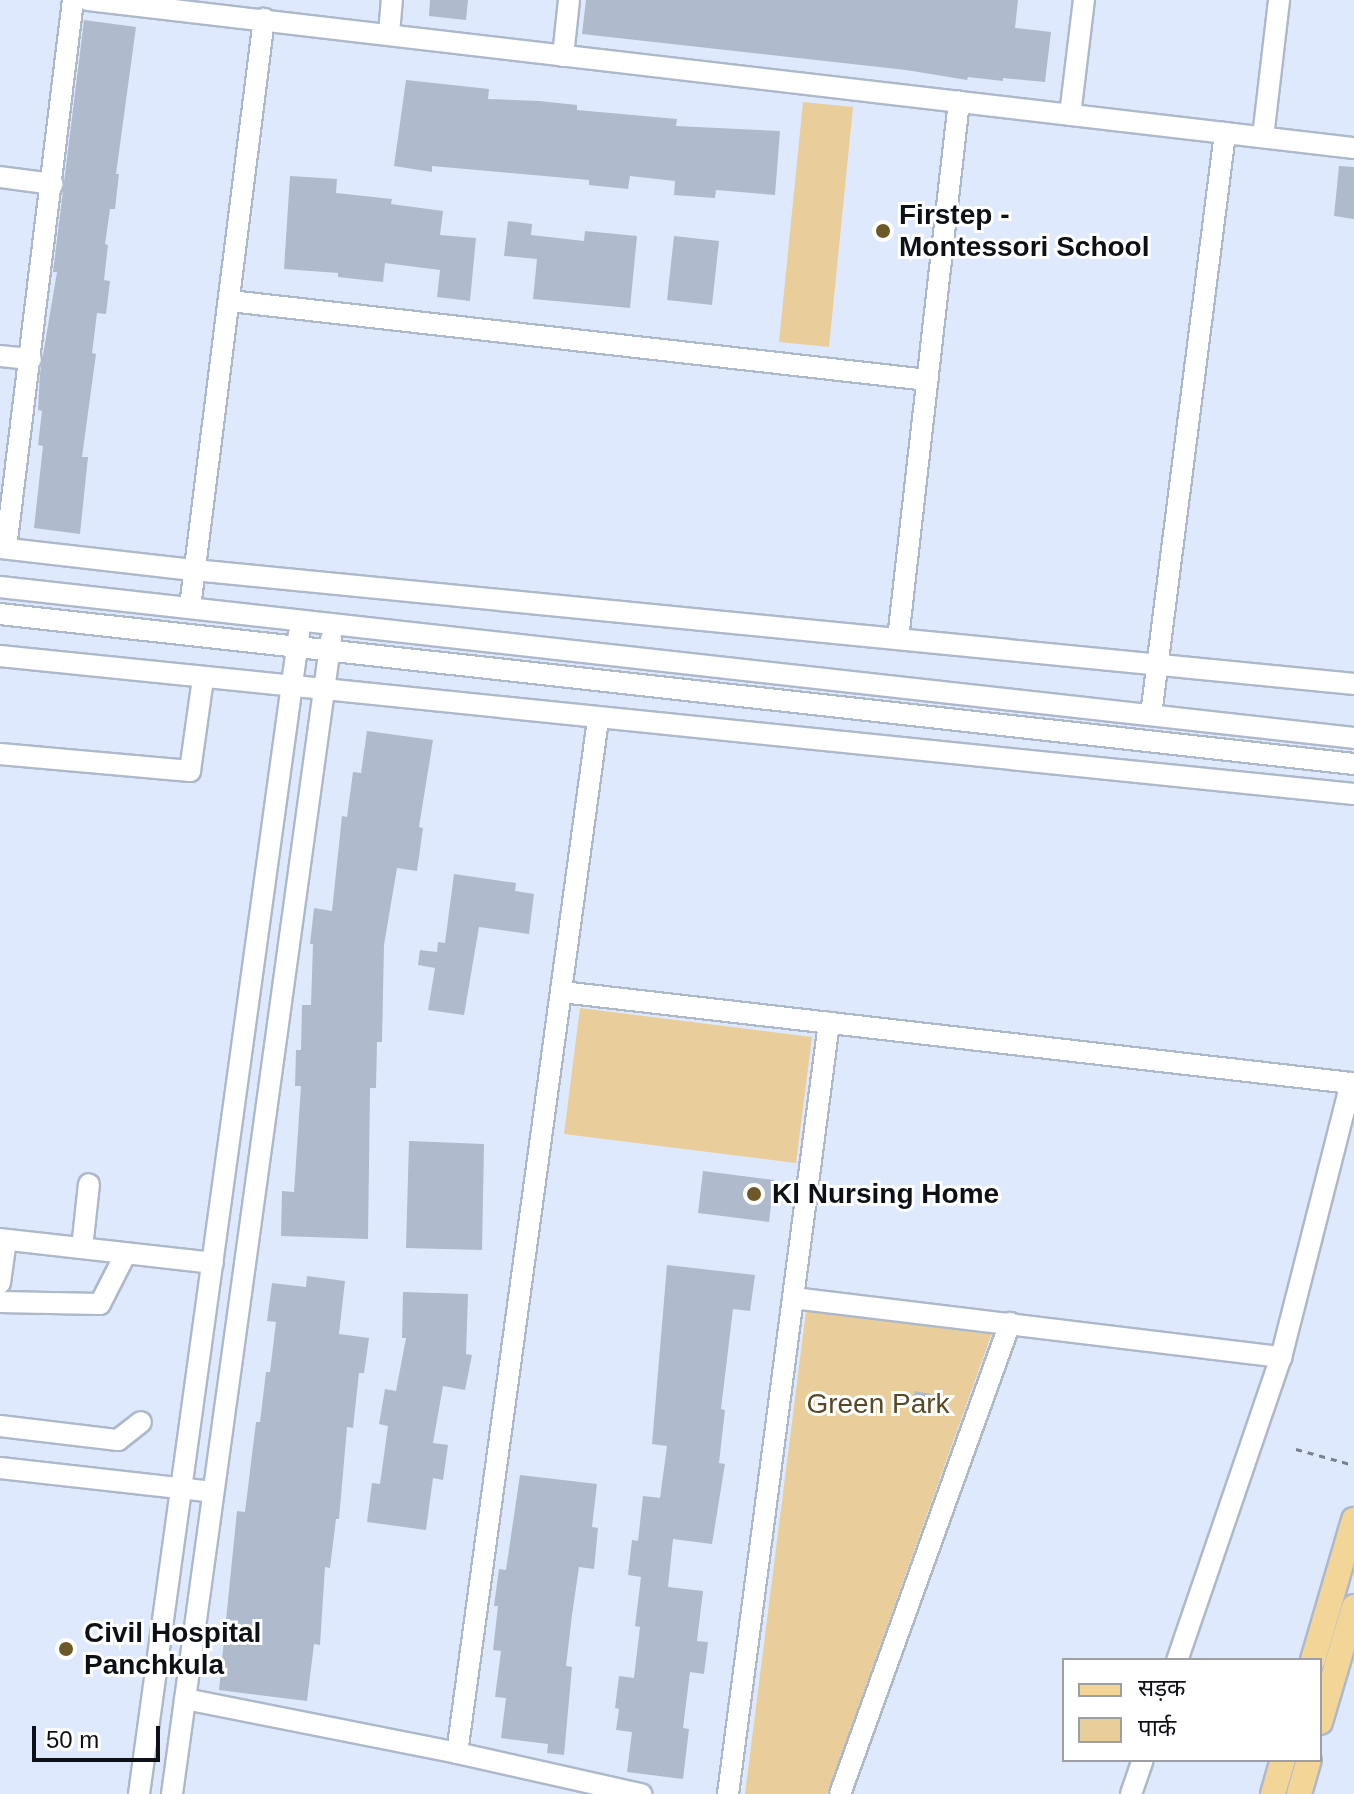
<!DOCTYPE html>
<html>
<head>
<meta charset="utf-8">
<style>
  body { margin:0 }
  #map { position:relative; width:1354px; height:1794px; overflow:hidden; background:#dfe9fd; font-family:Helvetica,"Noto Sans Devanagari",sans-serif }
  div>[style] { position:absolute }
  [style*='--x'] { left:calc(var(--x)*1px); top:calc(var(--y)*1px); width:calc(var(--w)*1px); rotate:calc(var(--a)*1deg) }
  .green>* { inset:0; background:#e9ce9b }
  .building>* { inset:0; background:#b0bacd }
  .path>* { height:3px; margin-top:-1.5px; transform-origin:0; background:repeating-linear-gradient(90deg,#7a808e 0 6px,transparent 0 12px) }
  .roads { filter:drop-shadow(2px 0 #aeb8cb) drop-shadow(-2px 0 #aeb8cb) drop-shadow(0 2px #aeb8cb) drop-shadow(0 -2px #aeb8cb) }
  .minor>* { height:20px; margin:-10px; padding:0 10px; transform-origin:10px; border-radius:10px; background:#fff }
  .major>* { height:24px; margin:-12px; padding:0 12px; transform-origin:12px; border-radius:12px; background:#f3d697 }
  .dots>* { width:22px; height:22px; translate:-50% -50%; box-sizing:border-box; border:4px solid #fff; border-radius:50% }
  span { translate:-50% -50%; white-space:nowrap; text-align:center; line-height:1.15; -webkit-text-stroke:6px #fff; paint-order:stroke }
  .poi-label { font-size:28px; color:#0d1017; font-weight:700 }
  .left { translate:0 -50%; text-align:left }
  .park-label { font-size:28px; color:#5a4824 }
  .legend { position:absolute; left:1062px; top:1658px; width:260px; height:104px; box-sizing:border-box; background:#fff; border:2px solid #9e9fa2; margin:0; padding:10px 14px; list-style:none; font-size:24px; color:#0d1017 }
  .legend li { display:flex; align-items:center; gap:16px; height:40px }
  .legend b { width:40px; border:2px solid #9e9fa2 }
  .scale { position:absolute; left:32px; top:1726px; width:128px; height:36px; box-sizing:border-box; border:4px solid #0d1017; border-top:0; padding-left:10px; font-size:24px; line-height:28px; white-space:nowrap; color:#0d1017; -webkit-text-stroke:6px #fff; paint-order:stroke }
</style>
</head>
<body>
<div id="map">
  <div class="green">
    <div style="clip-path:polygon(803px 102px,853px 107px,829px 347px,779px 342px)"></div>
    <div style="clip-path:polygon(580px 1008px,812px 1037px,796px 1163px,564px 1134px)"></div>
    <div style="clip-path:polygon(806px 1311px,992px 1333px,827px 1794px,745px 1794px)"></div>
  </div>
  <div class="building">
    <div style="clip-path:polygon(430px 0,468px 0,466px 20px,429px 16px)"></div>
    <div style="clip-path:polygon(586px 0,1018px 0,1015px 28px,1051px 32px,1045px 82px,1003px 78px,1003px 81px,968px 77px,967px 80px,906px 70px,582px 34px)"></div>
    <div style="clip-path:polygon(84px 20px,136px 27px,116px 174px,119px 174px,115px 209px,110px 209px,105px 244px,108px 245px,104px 280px,110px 281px,106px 314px,97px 313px,92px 353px,96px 354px,82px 457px,88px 457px,80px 534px,34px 528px,43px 446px,38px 445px,42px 411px,38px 410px,40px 373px,57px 272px,53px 272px)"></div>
    <div style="clip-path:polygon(406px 80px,489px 89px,488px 99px,539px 101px,577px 105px,577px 110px,677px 119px,676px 126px,780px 131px,775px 195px,716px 190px,715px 198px,674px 195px,675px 181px,630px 176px,628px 189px,589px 185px,589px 180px,432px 166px,432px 172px,394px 166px)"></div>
    <div style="clip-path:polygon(1339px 166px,1354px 167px,1354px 219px,1334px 216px)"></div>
    <div style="clip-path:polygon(290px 176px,337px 179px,336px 193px,392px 199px,391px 204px,443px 211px,440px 235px,476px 238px,470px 301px,437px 297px,440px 270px,385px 263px,383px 282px,338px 277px,338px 273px,284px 269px)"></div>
    <div style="clip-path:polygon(508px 221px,532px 224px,531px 235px,584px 241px,585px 231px,637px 236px,630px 308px,533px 299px,537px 259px,504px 256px)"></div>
    <div style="clip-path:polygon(674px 236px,719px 241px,712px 305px,667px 300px)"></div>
    <div style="clip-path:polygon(367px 731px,433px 740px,419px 827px,423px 828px,417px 871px,397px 868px,384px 945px,382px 1042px,377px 1042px,376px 1088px,370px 1088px,368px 1239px,281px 1236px,282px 1191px,294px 1192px,301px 1086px,295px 1086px,296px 1050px,301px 1050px,302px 1005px,311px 1005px,313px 944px,310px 944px,314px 908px,332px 911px,342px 816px,347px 817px,353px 772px,361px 773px)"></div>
    <div style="clip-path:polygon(454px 874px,516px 883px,515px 891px,534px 894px,529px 934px,479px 927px,464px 1015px,428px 1010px,435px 968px,418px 965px,420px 950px,437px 952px,438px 942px,445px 943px)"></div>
    <div style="clip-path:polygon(409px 1141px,484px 1144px,482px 1250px,406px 1248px)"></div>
    <div style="clip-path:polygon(703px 1171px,774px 1180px,769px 1222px,698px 1213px)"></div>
    <div style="clip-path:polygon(667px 1265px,755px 1275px,750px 1311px,733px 1309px,721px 1409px,725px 1410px,719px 1463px,725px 1464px,712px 1544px,673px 1539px,668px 1587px,703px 1591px,697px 1641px,708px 1642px,704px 1674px,690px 1672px,683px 1728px,689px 1729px,683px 1779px,627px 1772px,632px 1732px,616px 1730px,619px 1709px,615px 1708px,619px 1676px,634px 1678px,640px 1627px,635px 1626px,641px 1577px,628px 1575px,632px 1540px,638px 1541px,643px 1496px,660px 1498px,667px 1446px,652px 1444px)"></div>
    <div style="clip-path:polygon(307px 1276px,345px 1281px,339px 1334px,369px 1338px,364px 1373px,359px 1373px,353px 1428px,347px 1427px,339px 1519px,336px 1519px,330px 1568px,325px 1567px,320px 1645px,314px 1644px,307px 1701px,219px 1690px,237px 1511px,245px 1512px,256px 1422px,260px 1422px,266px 1372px,270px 1372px,276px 1322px,267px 1321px,272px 1283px,306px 1287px)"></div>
    <div style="clip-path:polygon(403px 1292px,468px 1294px,466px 1354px,472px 1355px,465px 1390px,443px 1386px,433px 1443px,448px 1445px,443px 1480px,433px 1478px,426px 1530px,367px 1522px,372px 1483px,380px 1484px,388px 1426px,379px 1424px,385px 1389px,396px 1391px,406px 1338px,402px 1338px)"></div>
    <div style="clip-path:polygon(915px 1391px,931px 1394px,929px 1411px,911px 1408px)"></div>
    <div style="clip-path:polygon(520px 1475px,597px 1484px,592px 1527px,598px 1528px,594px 1569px,579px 1567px,572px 1615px,566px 1666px,572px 1667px,564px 1755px,547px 1753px,548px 1744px,501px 1738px,506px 1698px,495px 1697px,501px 1651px,493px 1650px,498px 1606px,494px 1606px,499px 1569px,506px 1570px)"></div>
  </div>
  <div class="path">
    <div style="--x:1296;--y:1449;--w:60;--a:15.4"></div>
  </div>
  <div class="roads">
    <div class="minor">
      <div style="--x:88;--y:0;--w:1275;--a:6.67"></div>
      <div style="--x:389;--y:33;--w:33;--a:-85"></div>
      <div style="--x:563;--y:56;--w:56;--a:-83.9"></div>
      <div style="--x:1070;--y:115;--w:116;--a:-83.1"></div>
      <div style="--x:1263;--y:137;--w:138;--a:-83.3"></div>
      <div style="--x:0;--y:177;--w:53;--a:7.5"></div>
      <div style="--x:230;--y:301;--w:702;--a:6.46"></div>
      <div style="--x:0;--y:356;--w:31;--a:6"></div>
      <div style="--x:0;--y:548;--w:195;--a:6.5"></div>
      <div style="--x:194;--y:570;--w:1166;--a:5.61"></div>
      <div style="--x:6;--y:548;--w:552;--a:-83.03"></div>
      <div style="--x:0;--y:587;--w:1362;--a:6.36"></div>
      <div style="--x:190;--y:607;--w:593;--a:-82.83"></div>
      <div style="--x:0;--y:614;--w:1362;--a:6.32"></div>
      <div style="--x:898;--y:639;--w:541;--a:-83.53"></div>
      <div style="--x:0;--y:656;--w:1361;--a:5.82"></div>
      <div style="--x:1151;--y:715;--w:587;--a:-82.75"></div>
      <div style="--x:0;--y:754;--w:191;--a:5.1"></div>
      <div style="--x:190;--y:771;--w:94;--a:-82"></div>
      <div style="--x:562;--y:992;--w:794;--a:6.58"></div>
      <div style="--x:1351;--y:1083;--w:283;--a:104.3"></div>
      <div style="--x:1281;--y:1357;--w:320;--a:108.9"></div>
      <div style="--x:0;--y:1239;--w:214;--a:6.4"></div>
      <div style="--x:82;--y:1248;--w:64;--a:-83.8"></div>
      <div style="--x:0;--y:1283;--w:43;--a:-82.1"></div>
      <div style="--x:793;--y:1298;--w:492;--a:6.9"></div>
      <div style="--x:0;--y:1302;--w:100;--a:1.1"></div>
      <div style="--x:100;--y:1304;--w:57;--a:-63"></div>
      <div style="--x:0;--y:1426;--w:119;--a:6.8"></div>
      <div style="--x:118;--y:1440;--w:29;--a:-38"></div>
      <div style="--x:0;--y:1468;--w:214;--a:6.4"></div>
      <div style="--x:185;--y:1699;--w:277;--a:11.2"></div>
      <div style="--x:457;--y:1753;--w:189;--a:12.6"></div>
      <div style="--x:457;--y:1753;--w:1044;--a:-82.23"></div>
      <div style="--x:139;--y:1794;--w:1172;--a:-82.15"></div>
      <div style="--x:172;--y:1794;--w:1166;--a:-82.16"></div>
      <div style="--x:728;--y:1794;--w:778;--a:-82.54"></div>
      <div style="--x:840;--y:1794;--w:501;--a:-70.15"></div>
      <div style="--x:1131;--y:1794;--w:36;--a:-71"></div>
    </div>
    <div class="major">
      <div style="--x:1313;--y:1660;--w:146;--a:-73.7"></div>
      <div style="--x:1320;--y:1722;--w:120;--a:-73.5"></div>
      <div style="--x:1273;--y:1794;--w:35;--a:-74"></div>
      <div style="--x:1299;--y:1794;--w:35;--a:-74"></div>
    </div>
  </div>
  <div class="dots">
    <div style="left:883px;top:231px;background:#6f5828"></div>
    <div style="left:754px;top:1194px;background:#6f5828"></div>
    <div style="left:66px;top:1649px;background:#6f5828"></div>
  </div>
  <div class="poi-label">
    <span class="left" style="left:899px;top:231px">Firstep -<br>Montessori School</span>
    <span class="left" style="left:772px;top:1194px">Kl Nursing Home</span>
    <span class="left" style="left:84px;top:1649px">Civil Hospital<br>Panchkula</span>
  </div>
  <div class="park-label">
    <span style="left:878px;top:1404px">Green Park</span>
  </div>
  <ul class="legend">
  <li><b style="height:10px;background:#f3d697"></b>सड़क</li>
  <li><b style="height:22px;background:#e9ce9b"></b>पार्क</li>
  </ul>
  <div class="scale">50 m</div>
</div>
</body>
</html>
